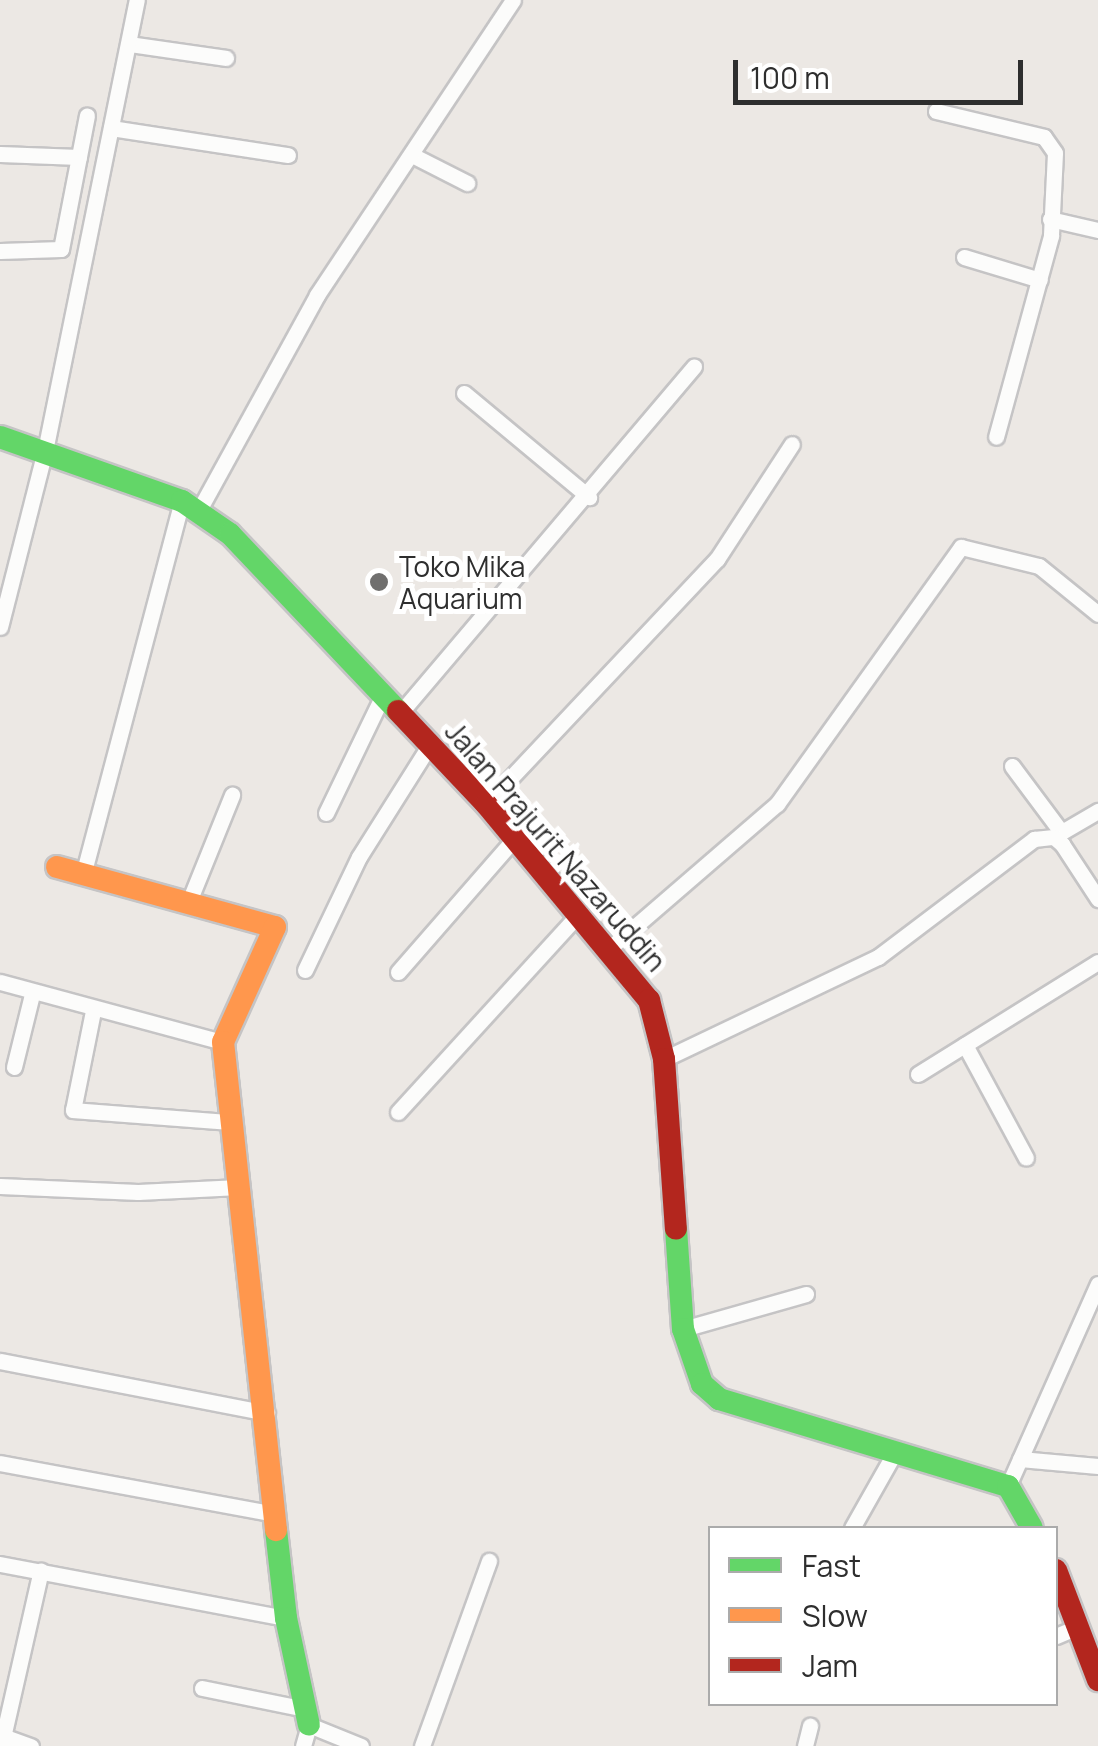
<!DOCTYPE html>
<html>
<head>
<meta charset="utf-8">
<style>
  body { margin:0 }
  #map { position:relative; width:1098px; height:1746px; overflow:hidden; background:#ece8e4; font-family:Manrope,sans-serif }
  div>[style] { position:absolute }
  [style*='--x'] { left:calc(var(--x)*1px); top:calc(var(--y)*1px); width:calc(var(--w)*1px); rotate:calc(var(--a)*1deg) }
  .roads { filter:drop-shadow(2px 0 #c5c4c5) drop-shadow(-2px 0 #c5c4c5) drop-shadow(0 2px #c5c4c5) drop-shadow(0 -2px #c5c4c5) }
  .street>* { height:15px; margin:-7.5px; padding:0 7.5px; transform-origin:7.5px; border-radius:7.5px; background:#fcfcfb }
  .fast>* { height:22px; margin:-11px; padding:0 11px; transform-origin:11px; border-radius:11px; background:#63d668 }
  .slow>* { height:22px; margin:-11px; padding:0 11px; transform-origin:11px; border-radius:11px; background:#ff974d }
  .jam>* { height:22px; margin:-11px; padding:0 11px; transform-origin:11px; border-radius:11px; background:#b3261e }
  .dots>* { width:28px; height:28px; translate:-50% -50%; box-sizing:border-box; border:5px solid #fff; border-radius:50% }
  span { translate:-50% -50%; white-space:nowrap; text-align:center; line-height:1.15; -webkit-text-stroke:10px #fff; paint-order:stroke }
  .poi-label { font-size:28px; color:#2e2e2e }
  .left { translate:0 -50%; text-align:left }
  .street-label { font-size:28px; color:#2e2e2e }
  .legend { position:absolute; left:708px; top:1526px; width:350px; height:180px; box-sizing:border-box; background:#fff; border:2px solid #ababab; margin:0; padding:12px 18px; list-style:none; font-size:30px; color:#2e2e2e }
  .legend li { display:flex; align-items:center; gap:20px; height:50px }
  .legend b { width:50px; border:2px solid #ababab }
  .scale { position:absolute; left:733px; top:60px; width:290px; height:45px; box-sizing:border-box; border:5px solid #2e2e2e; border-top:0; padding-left:12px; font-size:30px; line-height:35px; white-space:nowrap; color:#2e2e2e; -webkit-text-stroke:8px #fff; paint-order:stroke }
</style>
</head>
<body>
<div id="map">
  <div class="roads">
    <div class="street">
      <div style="--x:129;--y:44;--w:98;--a:8.2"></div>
      <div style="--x:936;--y:111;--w:111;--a:13.5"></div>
      <div style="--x:1044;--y:137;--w:19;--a:55"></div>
      <div style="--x:1055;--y:153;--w:83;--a:92.8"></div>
      <div style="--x:1051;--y:236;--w:208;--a:105.3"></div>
      <div style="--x:111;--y:128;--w:179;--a:8.7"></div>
      <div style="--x:0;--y:154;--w:79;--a:2.2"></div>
      <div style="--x:412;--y:155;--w:62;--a:27"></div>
      <div style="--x:1050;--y:219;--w:49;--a:12.9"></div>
      <div style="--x:0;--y:251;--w:61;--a:-1.9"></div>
      <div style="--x:61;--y:249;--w:136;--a:-79"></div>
      <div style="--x:964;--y:257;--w:79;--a:16.8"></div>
      <div style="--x:464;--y:393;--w:163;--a:39.8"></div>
      <div style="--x:199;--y:510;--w:245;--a:-61.2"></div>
      <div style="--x:317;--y:295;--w:354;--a:-56.4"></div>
      <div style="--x:0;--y:627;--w:182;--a:-75.7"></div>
      <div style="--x:45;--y:451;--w:460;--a:-78.5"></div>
      <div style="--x:401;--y:712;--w:453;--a:-49.7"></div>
      <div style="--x:1012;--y:766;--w:79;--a:53.3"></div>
      <div style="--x:486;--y:804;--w:337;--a:-46.7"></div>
      <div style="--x:717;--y:559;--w:137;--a:-56.9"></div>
      <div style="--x:326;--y:813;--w:131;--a:-64.2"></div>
      <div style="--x:1055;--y:836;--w:50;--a:-30.2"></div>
      <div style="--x:83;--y:875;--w:387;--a:-75.2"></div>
      <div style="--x:188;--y:904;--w:118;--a:-68"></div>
      <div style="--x:610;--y:948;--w:221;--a:-40.8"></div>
      <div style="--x:777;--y:804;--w:316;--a:-54.4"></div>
      <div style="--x:961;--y:547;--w:80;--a:13.7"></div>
      <div style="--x:1039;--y:566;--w:76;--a:39.1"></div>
      <div style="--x:305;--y:970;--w:125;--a:-64.5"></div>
      <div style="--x:359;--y:857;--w:131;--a:-57.8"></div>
      <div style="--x:398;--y:972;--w:178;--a:-48.9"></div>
      <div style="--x:0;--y:982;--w:231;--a:15.1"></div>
      <div style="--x:93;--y:1011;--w:101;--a:101.4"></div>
      <div style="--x:73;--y:1110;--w:157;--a:4.4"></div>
      <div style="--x:965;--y:1045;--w:128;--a:61.6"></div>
      <div style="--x:664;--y:1059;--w:237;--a:-25.5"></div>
      <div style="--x:878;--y:957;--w:196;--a:-37.1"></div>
      <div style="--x:1034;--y:839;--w:20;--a:-6"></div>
      <div style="--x:1054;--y:837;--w:11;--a:41"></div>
      <div style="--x:1062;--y:844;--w:66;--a:56.8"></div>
      <div style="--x:14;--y:1067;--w:75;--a:-76.1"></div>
      <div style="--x:918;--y:1074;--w:212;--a:-31.9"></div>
      <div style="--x:398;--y:1112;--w:268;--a:-47.6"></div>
      <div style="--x:0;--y:1186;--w:138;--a:2.5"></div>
      <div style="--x:138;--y:1192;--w:101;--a:-2.8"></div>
      <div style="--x:683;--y:1329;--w:128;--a:-15.9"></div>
      <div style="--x:0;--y:1361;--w:272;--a:11"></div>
      <div style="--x:1020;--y:1459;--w:78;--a:5.1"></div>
      <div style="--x:0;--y:1463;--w:280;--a:10.5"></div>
      <div style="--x:1008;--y:1486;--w:221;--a:-66"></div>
      <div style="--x:852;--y:1528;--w:87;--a:-60.5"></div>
      <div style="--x:0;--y:1564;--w:291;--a:10.7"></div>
      <div style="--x:1056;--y:1636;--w:26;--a:-23"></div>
      <div style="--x:202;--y:1688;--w:105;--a:11.5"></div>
      <div style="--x:0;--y:1735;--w:33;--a:20"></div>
      <div style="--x:1;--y:1746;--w:180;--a:-77.2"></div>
      <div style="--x:303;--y:1746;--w:22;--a:-74"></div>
      <div style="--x:309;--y:1725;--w:56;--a:22"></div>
      <div style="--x:422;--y:1746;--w:197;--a:-70.1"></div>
      <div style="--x:805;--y:1746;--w:21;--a:-76"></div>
    </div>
    <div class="fast">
      <div style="--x:0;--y:437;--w:193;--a:19.4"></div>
      <div style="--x:182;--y:501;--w:58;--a:34.5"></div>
      <div style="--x:230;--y:534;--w:244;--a:46.5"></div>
      <div style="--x:676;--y:1229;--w:100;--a:86"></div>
      <div style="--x:683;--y:1329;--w:58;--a:70.9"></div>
      <div style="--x:702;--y:1384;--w:23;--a:41"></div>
      <div style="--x:719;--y:1399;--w:302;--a:16.8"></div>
      <div style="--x:1008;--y:1486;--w:48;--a:60.3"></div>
      <div style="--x:276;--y:1530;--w:89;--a:83.5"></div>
      <div style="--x:286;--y:1618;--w:109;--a:77.9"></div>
    </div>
    <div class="slow">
      <div style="--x:57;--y:867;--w:226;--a:15.4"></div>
      <div style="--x:275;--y:927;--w:126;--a:114.3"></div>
      <div style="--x:223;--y:1042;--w:491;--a:83.8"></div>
    </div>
    <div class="jam">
      <div style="--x:398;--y:711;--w:128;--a:46.6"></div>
      <div style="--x:486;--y:804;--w:255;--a:50.3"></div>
      <div style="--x:649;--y:1000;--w:61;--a:75.7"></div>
      <div style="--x:664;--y:1059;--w:170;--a:86"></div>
      <div style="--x:1056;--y:1570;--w:118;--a:69.1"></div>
    </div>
  </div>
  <div class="dots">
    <div style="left:379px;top:582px;background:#706f6e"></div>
  </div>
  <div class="poi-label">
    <span class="left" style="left:399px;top:582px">Toko Mika<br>Aquarium</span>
  </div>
  <div class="street-label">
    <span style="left:556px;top:846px;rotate:49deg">Jalan Prajurit Nazaruddin</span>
  </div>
  <ul class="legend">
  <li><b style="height:12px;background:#63d668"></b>Fast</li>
  <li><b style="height:12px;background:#ff974d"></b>Slow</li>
  <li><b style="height:12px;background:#b3261e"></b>Jam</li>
  </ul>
  <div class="scale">100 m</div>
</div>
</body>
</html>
